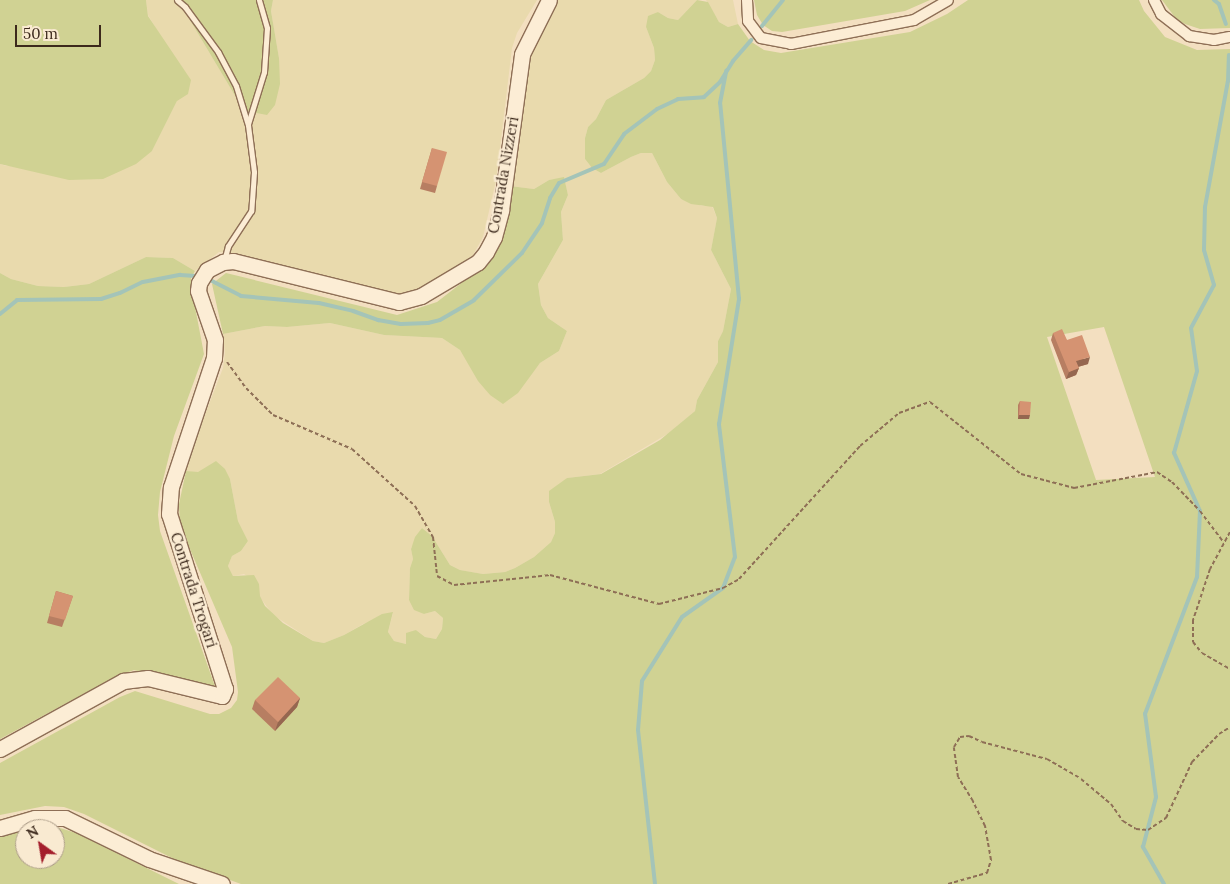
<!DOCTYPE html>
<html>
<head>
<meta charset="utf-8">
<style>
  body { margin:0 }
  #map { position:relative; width:1230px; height:884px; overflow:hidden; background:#f3dfc0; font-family:Lora,serif }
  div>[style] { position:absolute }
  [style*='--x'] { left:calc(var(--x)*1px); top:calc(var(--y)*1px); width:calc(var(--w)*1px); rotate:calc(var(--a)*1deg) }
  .farmland>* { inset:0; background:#e9daad }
  .green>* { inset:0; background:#d0d293 }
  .stream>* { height:4px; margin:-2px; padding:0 2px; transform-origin:2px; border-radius:2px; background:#a4c4b8 }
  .path>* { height:2px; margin-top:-1px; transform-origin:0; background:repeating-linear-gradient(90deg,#8e6f56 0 4px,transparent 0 6.5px) }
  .roads { filter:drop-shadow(1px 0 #8e6f56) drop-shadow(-1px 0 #8e6f56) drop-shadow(0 1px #8e6f56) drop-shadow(0 -1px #8e6f56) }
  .lane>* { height:5px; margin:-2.5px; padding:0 2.5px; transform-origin:2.5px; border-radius:2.5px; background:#fcedd5 }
  .street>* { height:10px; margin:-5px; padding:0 5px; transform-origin:5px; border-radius:5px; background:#fcedd5 }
  .secondary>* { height:15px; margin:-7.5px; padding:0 7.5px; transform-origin:7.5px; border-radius:7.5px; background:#fcedd5 }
  .wall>* { inset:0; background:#b77e62 }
  .shaded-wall>* { inset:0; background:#956750 }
  .building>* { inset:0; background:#d59372 }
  span { translate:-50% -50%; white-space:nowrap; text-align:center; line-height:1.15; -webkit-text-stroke:4.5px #f9ead1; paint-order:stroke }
  .street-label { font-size:15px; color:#3c291c }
  .north { position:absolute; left:15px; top:819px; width:50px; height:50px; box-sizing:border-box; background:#f9ead1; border:1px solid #ad9d89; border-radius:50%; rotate:328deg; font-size:14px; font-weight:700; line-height:20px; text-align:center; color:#3c291c }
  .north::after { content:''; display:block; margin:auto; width:18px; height:22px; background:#a41f2c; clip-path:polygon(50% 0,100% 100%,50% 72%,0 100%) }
  .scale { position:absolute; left:15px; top:25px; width:86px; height:22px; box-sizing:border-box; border:2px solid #3c291c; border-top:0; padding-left:6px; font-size:15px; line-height:18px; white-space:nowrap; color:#3c291c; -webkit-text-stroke:4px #f9ead1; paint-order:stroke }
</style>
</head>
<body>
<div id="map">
  <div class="farmland">
    <div style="clip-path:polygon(146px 0,178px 0,234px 94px,279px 58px,271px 11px,273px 0,537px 0,517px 33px,512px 48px,496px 181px,483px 237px,473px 255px,438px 284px,406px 296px,382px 292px,234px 253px,219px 252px,195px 271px,173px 258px,146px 257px,89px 284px,64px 287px,38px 286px,11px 279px,0 273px,0 164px,6px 166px,152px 151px,177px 101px,160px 35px,148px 15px)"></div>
    <div style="clip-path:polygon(558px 0,697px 0,678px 20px,668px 18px,658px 12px,646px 27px,654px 48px,655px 60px,651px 71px,644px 78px,606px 100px,596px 119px,588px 127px,585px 138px,585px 159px,592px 168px,601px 173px,631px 157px,641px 153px,652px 153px,667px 182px,681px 199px,702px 206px,712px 206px,717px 218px,711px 250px,731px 289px,723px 331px,718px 341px,718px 362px,697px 400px,695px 411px,669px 433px,600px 474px,567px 478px,549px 502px,555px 522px,555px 533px,551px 542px,534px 557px,515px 568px,505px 572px,483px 574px,460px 570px,450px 565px,432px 536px,422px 528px,411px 548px,413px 559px,410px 568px,409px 600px,424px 614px,435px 611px,443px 618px,442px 629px,436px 639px,425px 637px,416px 630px,406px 644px,394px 641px,388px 632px,393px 613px,363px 624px,344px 635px,324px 643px,313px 641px,273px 615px,259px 596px,259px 584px,244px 574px,233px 576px,228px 566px,232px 556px,241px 551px,248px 541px,238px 521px,230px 479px,186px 471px,194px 443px,223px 368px,225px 353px,223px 334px,265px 326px,287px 327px,330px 323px,384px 335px,442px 338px,460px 350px,490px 395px,530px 375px,540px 363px,559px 351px,567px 331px,548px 318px,541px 305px,538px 284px,563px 240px,561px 212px,568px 195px,564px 178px,549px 180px,534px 189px,510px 186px,529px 51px)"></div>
    <div style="clip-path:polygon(706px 0,733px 0,738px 24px,728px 27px,719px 22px)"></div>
  </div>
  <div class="green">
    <div style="clip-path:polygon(0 0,146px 0,148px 16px,191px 80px,188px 94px,177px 101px,152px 151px,136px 164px,103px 179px,69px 180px,0 164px)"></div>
    <div style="clip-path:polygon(178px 0,273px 0,271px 11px,279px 58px,280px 84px,275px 105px,267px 115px,247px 111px,234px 94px)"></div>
    <div style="clip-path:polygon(evenodd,697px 0,708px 2px,719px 22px,728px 27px,738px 24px,750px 41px,764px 50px,781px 53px,910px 32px,947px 14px,968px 0,1139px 0,1144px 11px,1165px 37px,1197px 50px,1230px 49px,1230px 884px,241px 884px,178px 861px,84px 814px,64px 807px,45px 806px,0 815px,0 763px,120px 697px,135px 691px,210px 714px,219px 714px,231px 708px,237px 700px,238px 692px,232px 647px,180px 526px,179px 504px,186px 471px,198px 472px,216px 461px,225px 469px,230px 479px,238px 521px,248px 541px,241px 551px,232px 556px,228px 566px,233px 576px,254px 575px,259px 584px,260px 596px,265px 606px,283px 623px,313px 641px,324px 643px,344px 635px,382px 614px,393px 612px,388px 632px,394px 641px,406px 644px,406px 633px,416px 630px,425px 637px,436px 639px,442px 629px,443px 618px,435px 611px,424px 614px,414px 610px,409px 600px,410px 568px,413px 559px,411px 549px,415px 537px,422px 528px,432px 536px,450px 565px,460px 570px,483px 574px,505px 572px,515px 568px,534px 557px,551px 542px,555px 533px,555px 522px,549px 502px,549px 491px,567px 478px,601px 474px,660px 440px,695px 411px,697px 400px,718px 362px,718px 341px,723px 331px,731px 289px,711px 250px,717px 218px,713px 207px,691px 204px,681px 199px,667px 182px,652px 153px,641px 153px,631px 157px,601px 173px,592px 168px,585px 159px,585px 138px,588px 127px,596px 119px,606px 100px,644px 78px,651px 71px,655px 60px,654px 48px,646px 27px,648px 16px,658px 12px,668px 18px,678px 20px,697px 0,1104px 327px,1155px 477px,1096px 480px,1047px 337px,1104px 327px)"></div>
    <div style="clip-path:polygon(754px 0,930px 0,905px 11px,782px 32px,772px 31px,763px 25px,757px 15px)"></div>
    <div style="clip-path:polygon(1162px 0,1230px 0,1230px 28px,1200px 29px,1185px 24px,1177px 20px)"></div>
    <div style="clip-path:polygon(564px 177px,568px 195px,561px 212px,563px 240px,538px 284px,541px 305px,548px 318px,567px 331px,559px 351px,540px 363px,518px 393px,503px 404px,490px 395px,478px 381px,460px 350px,442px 338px,384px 335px,330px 323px,287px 327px,265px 326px,223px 334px,212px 284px,226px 273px,397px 315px,437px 302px,486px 264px,510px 186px,534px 189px,549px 180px)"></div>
    <div style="clip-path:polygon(146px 257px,173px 258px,195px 271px,191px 278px,191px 286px,204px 354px,174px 436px,160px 492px,158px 515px,160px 531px,217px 692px,134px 670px,111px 679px,0 739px,0 273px,11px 279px,38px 286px,64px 287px,89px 284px)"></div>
    <div style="clip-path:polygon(45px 827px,60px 828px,76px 833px,179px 884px,0 884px,0 836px,25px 829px,25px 859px,55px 859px,55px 829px,27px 829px)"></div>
  </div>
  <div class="stream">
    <div style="--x:1214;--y:0;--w:6;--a:39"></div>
    <div style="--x:1219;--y:4;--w:21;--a:71"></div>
    <div style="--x:762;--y:26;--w:33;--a:-51"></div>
    <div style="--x:212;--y:281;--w:33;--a:27"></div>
    <div style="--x:241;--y:296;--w:78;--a:5.1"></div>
    <div style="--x:319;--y:303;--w:35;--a:13"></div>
    <div style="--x:353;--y:311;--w:27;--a:20"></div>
    <div style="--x:378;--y:320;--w:23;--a:10"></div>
    <div style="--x:401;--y:324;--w:27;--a:-2"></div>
    <div style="--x:428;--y:323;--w:12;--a:-14"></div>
    <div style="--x:440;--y:320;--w:39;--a:-30"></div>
    <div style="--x:474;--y:300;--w:67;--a:-44.4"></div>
    <div style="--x:522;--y:253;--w:36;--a:-56"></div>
    <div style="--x:542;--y:223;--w:26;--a:-72"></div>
    <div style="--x:550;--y:198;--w:17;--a:-59"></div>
    <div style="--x:559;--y:183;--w:49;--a:-22.9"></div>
    <div style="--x:604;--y:164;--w:36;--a:-56"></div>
    <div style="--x:624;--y:134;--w:41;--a:-37.1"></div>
    <div style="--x:657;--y:109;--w:23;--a:-25"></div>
    <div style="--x:678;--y:99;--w:26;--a:-4"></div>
    <div style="--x:704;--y:97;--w:22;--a:-43"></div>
    <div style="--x:720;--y:82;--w:25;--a:-58"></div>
    <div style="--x:733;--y:61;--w:28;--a:-49"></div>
    <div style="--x:0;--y:314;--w:22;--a:-39"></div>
    <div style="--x:17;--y:300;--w:84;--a:-0.7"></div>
    <div style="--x:101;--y:299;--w:20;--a:-18"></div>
    <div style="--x:120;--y:293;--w:25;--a:-26"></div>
    <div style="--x:143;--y:282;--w:38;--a:-11"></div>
    <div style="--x:180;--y:275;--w:16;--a:4"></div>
    <div style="--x:655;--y:884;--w:155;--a:-96.3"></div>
    <div style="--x:638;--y:730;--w:49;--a:-85.3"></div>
    <div style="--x:642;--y:681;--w:75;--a:-58"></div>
    <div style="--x:682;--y:617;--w:50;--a:-35.3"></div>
    <div style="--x:723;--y:588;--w:33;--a:-69"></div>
    <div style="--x:735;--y:557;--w:134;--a:-96.9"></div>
    <div style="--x:719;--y:424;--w:127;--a:-80.9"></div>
    <div style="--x:739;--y:299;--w:197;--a:-95.5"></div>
    <div style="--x:720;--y:103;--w:33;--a:-79"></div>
    <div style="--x:1164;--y:884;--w:43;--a:-119.6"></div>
    <div style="--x:1143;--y:847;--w:52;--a:-75.4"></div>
    <div style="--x:1156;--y:797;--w:84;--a:-97.5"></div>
    <div style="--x:1145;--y:714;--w:147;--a:-69.2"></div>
    <div style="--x:1197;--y:577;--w:66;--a:-87.4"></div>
    <div style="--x:1200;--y:511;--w:64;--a:-114.1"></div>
    <div style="--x:1174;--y:453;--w:85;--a:-74.3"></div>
    <div style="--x:1197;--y:371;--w:43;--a:-97.9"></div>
    <div style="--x:1191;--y:328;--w:49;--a:-61.9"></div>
    <div style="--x:1214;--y:285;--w:36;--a:-106"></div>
    <div style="--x:1204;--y:250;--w:43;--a:-88.7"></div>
    <div style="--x:1205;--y:207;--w:128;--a:-79.7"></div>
    <div style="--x:1228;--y:81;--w:26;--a:-88"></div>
  </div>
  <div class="path">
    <div style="--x:227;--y:362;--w:32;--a:54"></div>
    <div style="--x:246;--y:388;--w:38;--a:45"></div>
    <div style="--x:273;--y:415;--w:86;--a:23.3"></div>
    <div style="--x:352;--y:449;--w:85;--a:42.1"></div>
    <div style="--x:415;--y:506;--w:36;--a:60"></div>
    <div style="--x:433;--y:537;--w:39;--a:84"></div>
    <div style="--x:437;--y:576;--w:19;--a:28"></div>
    <div style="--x:454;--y:585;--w:97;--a:-5.9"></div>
    <div style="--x:550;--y:575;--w:113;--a:14.9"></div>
    <div style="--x:659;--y:604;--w:66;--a:-14"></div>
    <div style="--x:723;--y:588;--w:18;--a:-29"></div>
    <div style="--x:739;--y:579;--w:180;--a:-47.7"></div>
    <div style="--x:860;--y:446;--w:51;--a:-40.2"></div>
    <div style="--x:899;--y:413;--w:33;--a:-20"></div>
    <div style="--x:930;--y:402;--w:116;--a:38.4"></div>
    <div style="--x:1021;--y:474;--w:55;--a:14.8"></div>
    <div style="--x:1074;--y:488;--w:85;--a:-10.9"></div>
    <div style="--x:1157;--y:472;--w:18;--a:34"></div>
    <div style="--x:1172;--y:482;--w:40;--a:46"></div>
    <div style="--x:1200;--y:511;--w:39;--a:53"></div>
    <div style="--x:1230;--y:532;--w:42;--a:118.4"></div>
    <div style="--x:1210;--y:569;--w:54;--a:108.4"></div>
    <div style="--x:1193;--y:620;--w:22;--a:90"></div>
    <div style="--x:1193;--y:642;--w:14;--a:51"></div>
    <div style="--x:1202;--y:653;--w:32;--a:30"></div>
    <div style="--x:948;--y:884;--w:41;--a:-15.8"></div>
    <div style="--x:987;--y:873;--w:14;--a:-73"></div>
    <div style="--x:991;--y:860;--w:35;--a:-100"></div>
    <div style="--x:985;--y:826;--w:28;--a:-116"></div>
    <div style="--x:973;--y:801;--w:28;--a:-122"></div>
    <div style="--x:958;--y:777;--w:30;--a:-98"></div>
    <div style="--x:954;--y:747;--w:12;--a:-59"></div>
    <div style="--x:960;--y:737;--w:9;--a:-6"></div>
    <div style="--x:969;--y:736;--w:14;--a:25"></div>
    <div style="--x:982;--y:742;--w:67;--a:14.7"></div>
    <div style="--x:1047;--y:759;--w:39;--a:30"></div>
    <div style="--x:1081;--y:779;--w:39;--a:40"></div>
    <div style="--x:1111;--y:804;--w:21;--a:55"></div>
    <div style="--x:1123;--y:821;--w:15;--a:32"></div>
    <div style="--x:1136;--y:829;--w:12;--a:5"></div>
    <div style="--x:1148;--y:830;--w:22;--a:-34"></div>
    <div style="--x:1166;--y:818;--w:62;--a:-65.1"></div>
    <div style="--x:1192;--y:762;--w:39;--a:-46"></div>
    <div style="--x:1219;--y:734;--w:13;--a:-32"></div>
  </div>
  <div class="roads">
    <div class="lane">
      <div style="--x:177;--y:0;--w:11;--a:41"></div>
      <div style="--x:185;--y:7;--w:56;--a:53.7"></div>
      <div style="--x:218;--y:52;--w:38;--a:62"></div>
      <div style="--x:236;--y:86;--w:41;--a:72.9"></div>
      <div style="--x:248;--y:125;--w:47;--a:82.7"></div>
      <div style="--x:254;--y:172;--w:39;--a:94"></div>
      <div style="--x:251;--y:211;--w:42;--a:123.3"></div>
      <div style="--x:228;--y:246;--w:16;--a:105"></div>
      <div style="--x:248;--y:124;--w:54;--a:-72.9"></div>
      <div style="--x:264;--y:72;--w:44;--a:-86.1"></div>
      <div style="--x:267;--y:28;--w:29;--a:-106"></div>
    </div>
    <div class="street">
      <div style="--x:747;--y:0;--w:21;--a:87"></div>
      <div style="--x:748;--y:21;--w:21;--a:53"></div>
      <div style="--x:761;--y:38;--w:31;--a:11"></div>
      <div style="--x:791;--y:44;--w:125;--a:-11"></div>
      <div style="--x:914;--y:20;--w:39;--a:-30"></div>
      <div style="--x:1154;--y:0;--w:16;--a:63"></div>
      <div style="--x:1161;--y:14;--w:36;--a:38"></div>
      <div style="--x:1189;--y:36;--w:25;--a:9"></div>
      <div style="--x:1214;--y:40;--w:16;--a:-11"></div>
    </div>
    <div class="secondary">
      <div style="--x:0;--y:749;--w:141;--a:-28.9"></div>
      <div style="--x:123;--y:681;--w:25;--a:-7"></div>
      <div style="--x:148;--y:678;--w:76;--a:13.7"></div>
      <div style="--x:222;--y:696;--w:8;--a:-67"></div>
      <div style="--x:225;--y:689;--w:184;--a:-107.7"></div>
      <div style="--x:169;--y:514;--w:27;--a:-86"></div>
      <div style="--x:171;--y:487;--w:136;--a:-71.6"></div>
      <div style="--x:214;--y:358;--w:18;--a:-87"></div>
      <div style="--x:215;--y:340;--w:52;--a:-109.1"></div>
      <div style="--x:198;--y:291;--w:8;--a:-83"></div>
      <div style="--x:199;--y:283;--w:15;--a:-58"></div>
      <div style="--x:207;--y:270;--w:18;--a:-27"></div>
      <div style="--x:223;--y:262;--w:10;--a:-6"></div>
      <div style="--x:233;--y:261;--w:171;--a:13.9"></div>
      <div style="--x:399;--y:302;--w:23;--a:-15"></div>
      <div style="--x:421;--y:296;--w:66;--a:-30.8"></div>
      <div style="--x:478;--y:262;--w:13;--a:-51"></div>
      <div style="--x:486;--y:252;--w:17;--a:-62"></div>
      <div style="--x:494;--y:237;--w:28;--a:-75"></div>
      <div style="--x:501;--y:210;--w:157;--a:-82.3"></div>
      <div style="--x:522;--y:54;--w:60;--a:-63.4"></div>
      <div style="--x:0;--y:828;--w:36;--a:-16"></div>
      <div style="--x:35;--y:818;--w:30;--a:0"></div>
      <div style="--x:65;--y:818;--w:93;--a:26"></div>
      <div style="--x:149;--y:859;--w:77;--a:18.9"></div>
    </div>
  </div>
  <div class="wall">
    <div style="clip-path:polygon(432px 148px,437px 186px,435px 193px,420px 189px)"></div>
    <div style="clip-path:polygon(1053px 333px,1067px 340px,1088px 364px,1078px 367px,1079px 368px,1076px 375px,1066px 379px,1051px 340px)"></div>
    <div style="clip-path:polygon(1020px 401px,1029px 419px,1018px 419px,1018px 405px)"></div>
    <div style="clip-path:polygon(56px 591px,73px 596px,62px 627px,47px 623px)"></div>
    <div style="clip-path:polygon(300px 698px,297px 707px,275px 731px,252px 709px,255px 700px)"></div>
  </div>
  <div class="shaded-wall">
    <div style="clip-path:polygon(1090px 357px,1088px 364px,1074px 368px,1076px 361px)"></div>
    <div style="clip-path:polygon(1079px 368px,1076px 375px,1066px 379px,1069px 372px)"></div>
    <div style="clip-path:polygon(1019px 415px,1030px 415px,1029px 419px,1018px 419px)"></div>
    <div style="clip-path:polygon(300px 698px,297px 707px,275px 731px,278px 722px)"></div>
  </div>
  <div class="building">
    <div style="clip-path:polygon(432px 148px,447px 152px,437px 186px,422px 182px)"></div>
    <div style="clip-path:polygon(1062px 329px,1067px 340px,1082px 335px,1090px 357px,1076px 361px,1079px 368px,1069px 372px,1053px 333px)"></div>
    <div style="clip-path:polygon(1020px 401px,1031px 402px,1030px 415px,1019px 415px)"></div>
    <div style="clip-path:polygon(56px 591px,73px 596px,65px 620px,49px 616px)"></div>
    <div style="clip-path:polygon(278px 677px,300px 698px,278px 722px,255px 700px)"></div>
  </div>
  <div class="street-label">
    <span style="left:503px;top:175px;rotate:-80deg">Contrada Nizzeri</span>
    <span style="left:194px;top:590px;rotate:72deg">Contrada Trogari</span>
  </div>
  <div class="north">N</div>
  <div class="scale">50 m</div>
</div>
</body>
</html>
